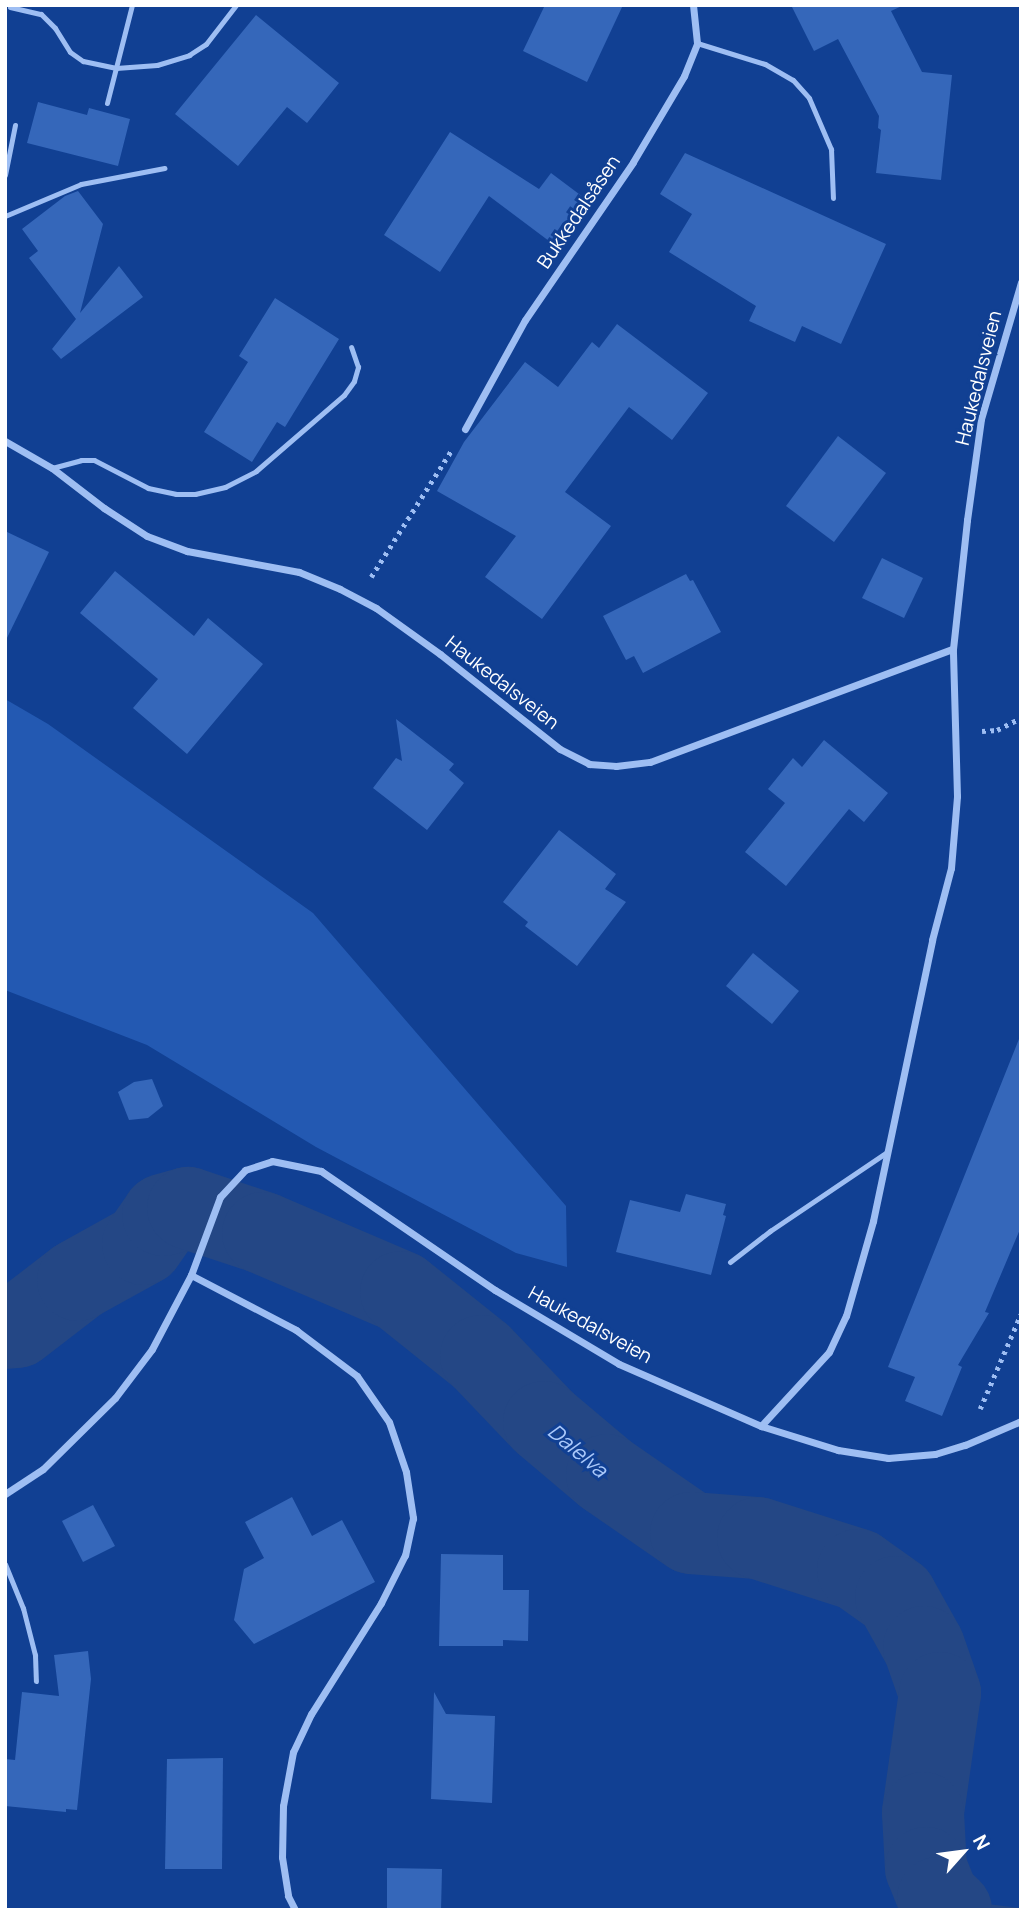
<!DOCTYPE html>
<html>
<head>
<meta charset="utf-8">
<style>
  body { margin:0 }
  #map { position:relative; width:1026px; height:1915px; overflow:hidden; background:#114093; font-family:Manrope,sans-serif }
  div>[style] { position:absolute }
  [style*='--x'] { left:calc(var(--x)*1px); top:calc(var(--y)*1px); width:calc(var(--w)*1px); rotate:calc(var(--a)*1deg) }
  .green>* { inset:0; background:#2359b2 }
  .water>* { inset:0; background:#244785 }
  .river>* { height:82px; margin:-41px; padding:0 41px; transform-origin:41px; border-radius:41px; background:#244785 }
  .building>* { inset:0; background:#3567ba }
  .path>* { height:4.5px; margin-top:-2.25px; transform-origin:0; background:repeating-linear-gradient(90deg,#9ebef3 0 3.5px,transparent 0 8.5px) }
  .lane>* { height:5px; margin:-2.5px; padding:0 2.5px; transform-origin:2.5px; border-radius:2.5px; background:#9ebef3 }
  .street>* { height:7px; margin:-3.5px; padding:0 3.5px; transform-origin:3.5px; border-radius:3.5px; background:#9ebef3 }
  span { translate:-50% -50%; white-space:nowrap; text-align:center; line-height:1.15; -webkit-text-stroke:6px #114093; paint-order:stroke }
  .street-label { font-size:19px; color:#fff }
  .water-label { font-size:21px; color:#abc9fa; font-style:italic }
  .frame { position:absolute; inset:0; border:7px solid #fff; pointer-events:none }
  .north { position:absolute; left:928px; top:1817px; width:70px; height:70px; -webkit-text-stroke:5px #114093; paint-order:stroke; rotate:62deg; font-size:19px; font-weight:700; line-height:28px; text-align:center; color:#fff }
  .north::after { content:''; display:block; margin:auto; width:24px; height:32px; background:#fff; clip-path:polygon(50% 0,100% 100%,50% 72%,0 100%) }
</style>
</head>
<body>
<div id="map">
  <div class="green">
    <div style="clip-path:polygon(5px 699px,48px 724px,313px 913px,566px 1206px,567px 1267px,516px 1253px,316px 1147px,147px 1045px,5px 990px)"></div>
  </div>
  <div class="water">
    <div style="clip-path:polygon(544px 1422px,646px 1459px,691px 1533px,665px 1518px,576px 1496px,538px 1459px)"></div>
    <div style="clip-path:polygon(938px 1898px,1021px 1908px,1021px 1910px,944px 1910px)"></div>
  </div>
  <div class="river">
    <div style="--x:5;--y:1328;--w:12;--a:-5"></div>
    <div style="--x:17;--y:1327;--w:77;--a:-37.6"></div>
    <div style="--x:78;--y:1280;--w:74;--a:-29"></div>
    <div style="--x:143;--y:1244;--w:35;--a:-55"></div>
    <div style="--x:163;--y:1215;--w:26;--a:-16"></div>
    <div style="--x:188;--y:1208;--w:79;--a:18.4"></div>
    <div style="--x:263;--y:1233;--w:150;--a:23.1"></div>
    <div style="--x:401;--y:1292;--w:102;--a:38.7"></div>
    <div style="--x:481;--y:1356;--w:91;--a:46.3"></div>
    <div style="--x:544;--y:1422;--w:82;--a:40.1"></div>
    <div style="--x:607;--y:1475;--w:102;--a:34.6"></div>
    <div style="--x:691;--y:1533;--w:67;--a:4.3"></div>
    <div style="--x:758;--y:1538;--w:105;--a:17.7"></div>
    <div style="--x:858;--y:1570;--w:47;--a:35.4"></div>
    <div style="--x:896;--y:1597;--w:57;--a:60.8"></div>
    <div style="--x:924;--y:1647;--w:49;--a:70.8"></div>
    <div style="--x:940;--y:1693;--w:121;--a:98.1"></div>
    <div style="--x:923;--y:1813;--w:55;--a:86.9"></div>
    <div style="--x:926;--y:1868;--w:32;--a:68"></div>
    <div style="--x:938;--y:1898;--w:18;--a:43"></div>
  </div>
  <div class="building">
    <div style="clip-path:polygon(545px 5px,623px 5px,587px 82px,523px 51px)"></div>
    <div style="clip-path:polygon(791px 5px,904px 5px,891px 11px,922px 72px,952px 75px,941px 180px,876px 173px,881px 130px,878px 128px,879px 116px,838px 39px,814px 51px)"></div>
    <div style="clip-path:polygon(256px 15px,339px 83px,307px 123px,287px 107px,238px 166px,175px 114px)"></div>
    <div style="clip-path:polygon(38px 102px,87px 115px,89px 108px,130px 119px,118px 166px,27px 143px)"></div>
    <div style="clip-path:polygon(450px 132px,539px 189px,551px 173px,587px 200px,553px 244px,489px 196px,440px 272px,384px 235px)"></div>
    <div style="clip-path:polygon(685px 153px,886px 244px,841px 344px,802px 326px,795px 342px,749px 321px,756px 306px,669px 252px,692px 214px,660px 194px)"></div>
    <div style="clip-path:polygon(78px 191px,103px 224px,80px 313px,119px 266px,143px 297px,61px 359px,52px 349px,76px 319px,29px 258px,38px 251px,22px 229px,65px 196px)"></div>
    <div style="clip-path:polygon(275px 298px,339px 339px,285px 427px,277px 422px,252px 462px,204px 432px,248px 362px,239px 356px)"></div>
    <div style="clip-path:polygon(617px 324px,708px 393px,672px 440px,629px 407px,565px 492px,611px 526px,542px 619px,485px 577px,516px 536px,437px 491px,464px 442px,525px 362px,558px 387px,592px 342px,599px 348px)"></div>
    <div style="clip-path:polygon(838px 436px,886px 473px,834px 542px,786px 506px)"></div>
    <div style="clip-path:polygon(5px 531px,49px 552px,5px 642px)"></div>
    <div style="clip-path:polygon(882px 558px,923px 578px,904px 618px,862px 598px)"></div>
    <div style="clip-path:polygon(115px 571px,194px 636px,208px 618px,263px 664px,187px 754px,133px 708px,158px 679px,80px 613px)"></div>
    <div style="clip-path:polygon(686px 574px,690px 581px,693px 580px,721px 632px,643px 673px,634px 656px,626px 660px,603px 616px)"></div>
    <div style="clip-path:polygon(396px 719px,454px 764px,449px 770px,464px 783px,427px 830px,373px 788px,396px 758px,402px 761px)"></div>
    <div style="clip-path:polygon(824px 740px,888px 793px,864px 822px,849px 809px,786px 886px,745px 852px,785px 803px,768px 789px,793px 758px,802px 767px)"></div>
    <div style="clip-path:polygon(559px 830px,616px 874px,605px 889px,626px 902px,577px 966px,525px 926px,528px 922px,503px 902px)"></div>
    <div style="clip-path:polygon(753px 953px,799px 991px,772px 1024px,726px 986px)"></div>
    <div style="clip-path:polygon(1019px 1039px,1021px 1227px,985px 1312px,989px 1313px,958px 1365px,962px 1367px,942px 1416px,905px 1401px,915px 1377px,888px 1367px)"></div>
    <div style="clip-path:polygon(152px 1079px,163px 1106px,148px 1118px,129px 1120px,118px 1092px,134px 1082px)"></div>
    <div style="clip-path:polygon(686px 1194px,726px 1204px,723px 1215px,726px 1216px,711px 1275px,616px 1252px,630px 1200px,680px 1212px)"></div>
    <div style="clip-path:polygon(292px 1497px,312px 1536px,342px 1520px,375px 1582px,254px 1644px,234px 1620px,244px 1569px,264px 1558px,245px 1522px)"></div>
    <div style="clip-path:polygon(93px 1505px,115px 1546px,83px 1562px,62px 1521px)"></div>
    <div style="clip-path:polygon(441px 1554px,503px 1555px,503px 1590px,529px 1590px,528px 1641px,503px 1640px,503px 1646px,439px 1646px)"></div>
    <div style="clip-path:polygon(88px 1651px,91px 1679px,77px 1810px,66px 1809px,66px 1812px,5px 1806px,5px 1759px,15px 1760px,22px 1692px,59px 1696px,54px 1655px)"></div>
    <div style="clip-path:polygon(434px 1692px,446px 1714px,495px 1716px,492px 1803px,431px 1799px)"></div>
    <div style="clip-path:polygon(223px 1758px,222px 1869px,165px 1869px,167px 1759px)"></div>
    <div style="clip-path:polygon(387px 1868px,442px 1869px,441px 1910px,387px 1910px)"></div>
  </div>
  <div class="path">
    <div style="--x:371;--y:577;--w:149;--a:-57.6"></div>
    <div style="--x:982;--y:731;--w:15;--a:-4"></div>
    <div style="--x:997;--y:730;--w:27;--a:-27"></div>
    <div style="--x:980;--y:1409;--w:103;--a:-66.7"></div>
  </div>
  <div class="lane">
    <div style="--x:10;--y:7;--w:32;--a:13"></div>
    <div style="--x:41;--y:14;--w:20;--a:45"></div>
    <div style="--x:55;--y:28;--w:28;--a:58"></div>
    <div style="--x:70;--y:52;--w:16;--a:35"></div>
    <div style="--x:83;--y:61;--w:34;--a:12"></div>
    <div style="--x:116;--y:68;--w:41;--a:-4.2"></div>
    <div style="--x:157;--y:65;--w:34;--a:-17"></div>
    <div style="--x:189;--y:55;--w:20;--a:-33"></div>
    <div style="--x:206;--y:44;--w:49;--a:-52.4"></div>
    <div style="--x:697;--y:43;--w:71;--a:17.2"></div>
    <div style="--x:765;--y:64;--w:32;--a:30"></div>
    <div style="--x:793;--y:80;--w:24;--a:48"></div>
    <div style="--x:809;--y:98;--w:56;--a:66.7"></div>
    <div style="--x:831;--y:149;--w:49;--a:87.7"></div>
    <div style="--x:107;--y:103;--w:101;--a:-75.7"></div>
    <div style="--x:5;--y:175;--w:51;--a:-78.7"></div>
    <div style="--x:5;--y:216;--w:82;--a:-22.8"></div>
    <div style="--x:81;--y:184;--w:85;--a:-10.9"></div>
    <div style="--x:52;--y:468;--w:30;--a:-15"></div>
    <div style="--x:81;--y:460;--w:13;--a:0"></div>
    <div style="--x:94;--y:460;--w:61;--a:27.4"></div>
    <div style="--x:148;--y:488;--w:29;--a:12"></div>
    <div style="--x:176;--y:494;--w:19;--a:0"></div>
    <div style="--x:195;--y:494;--w:31;--a:-13"></div>
    <div style="--x:225;--y:487;--w:35;--a:-27"></div>
    <div style="--x:256;--y:471;--w:116;--a:-40.8"></div>
    <div style="--x:344;--y:395;--w:17;--a:-54"></div>
    <div style="--x:354;--y:381;--w:15;--a:-74"></div>
    <div style="--x:358;--y:367;--w:21;--a:-109"></div>
    <div style="--x:730;--y:1262;--w:51;--a:-37.8"></div>
    <div style="--x:770;--y:1231;--w:141;--a:-34"></div>
    <div style="--x:5;--y:1564;--w:48;--a:67.8"></div>
    <div style="--x:23;--y:1608;--w:49;--a:75.7"></div>
    <div style="--x:35;--y:1655;--w:26;--a:88"></div>
  </div>
  <div class="street">
    <div style="--x:465;--y:429;--w:124;--a:-61.2"></div>
    <div style="--x:525;--y:320;--w:191;--a:-55.6"></div>
    <div style="--x:633;--y:162;--w:100;--a:-59.3"></div>
    <div style="--x:684;--y:76;--w:35;--a:-68"></div>
    <div style="--x:697;--y:43;--w:38;--a:-96"></div>
    <div style="--x:5;--y:441;--w:54;--a:29.9"></div>
    <div style="--x:52;--y:468;--w:66;--a:37.6"></div>
    <div style="--x:104;--y:508;--w:51;--a:33.1"></div>
    <div style="--x:147;--y:536;--w:43;--a:20.6"></div>
    <div style="--x:187;--y:551;--w:114;--a:10.6"></div>
    <div style="--x:299;--y:572;--w:44;--a:22.5"></div>
    <div style="--x:340;--y:589;--w:41;--a:27.8"></div>
    <div style="--x:376;--y:608;--w:79;--a:35.7"></div>
    <div style="--x:440;--y:654;--w:153;--a:38.4"></div>
    <div style="--x:560;--y:749;--w:33;--a:27"></div>
    <div style="--x:589;--y:764;--w:27;--a:4"></div>
    <div style="--x:616;--y:766;--w:34;--a:-7"></div>
    <div style="--x:650;--y:762;--w:323;--a:-20.5"></div>
    <div style="--x:191;--y:1275;--w:119;--a:27.6"></div>
    <div style="--x:296;--y:1330;--w:76;--a:37"></div>
    <div style="--x:357;--y:1376;--w:56;--a:55.2"></div>
    <div style="--x:389;--y:1422;--w:53;--a:71.2"></div>
    <div style="--x:406;--y:1472;--w:47;--a:81.3"></div>
    <div style="--x:413;--y:1518;--w:38;--a:102"></div>
    <div style="--x:405;--y:1555;--w:54;--a:116.6"></div>
    <div style="--x:381;--y:1603;--w:131;--a:122.2"></div>
    <div style="--x:311;--y:1714;--w:42;--a:115.3"></div>
    <div style="--x:293;--y:1752;--w:55;--a:100.5"></div>
    <div style="--x:283;--y:1806;--w:51;--a:91.1"></div>
    <div style="--x:282;--y:1857;--w:39;--a:81"></div>
    <div style="--x:288;--y:1896;--w:16;--a:63"></div>
    <div style="--x:761;--y:1426;--w:100;--a:-47.4"></div>
    <div style="--x:829;--y:1352;--w:40;--a:-65"></div>
    <div style="--x:846;--y:1316;--w:99;--a:-74.1"></div>
    <div style="--x:873;--y:1221;--w:287;--a:-78.1"></div>
    <div style="--x:932;--y:940;--w:74;--a:-75.2"></div>
    <div style="--x:951;--y:868;--w:72;--a:-85.2"></div>
    <div style="--x:957;--y:796;--w:147;--a:-91.6"></div>
    <div style="--x:953;--y:649;--w:130;--a:-83.8"></div>
    <div style="--x:967;--y:520;--w:102;--a:-82.1"></div>
    <div style="--x:981;--y:419;--w:143;--a:-73.7"></div>
    <div style="--x:5;--y:1494;--w:45;--a:-33.3"></div>
    <div style="--x:43;--y:1469;--w:101;--a:-44.6"></div>
    <div style="--x:115;--y:1398;--w:61;--a:-52.9"></div>
    <div style="--x:152;--y:1349;--w:84;--a:-62.2"></div>
    <div style="--x:191;--y:1275;--w:83;--a:-69.6"></div>
    <div style="--x:220;--y:1197;--w:37;--a:-47"></div>
    <div style="--x:245;--y:1170;--w:28;--a:-18"></div>
    <div style="--x:272;--y:1161;--w:50;--a:11.5"></div>
    <div style="--x:321;--y:1171;--w:211;--a:34.4"></div>
    <div style="--x:495;--y:1290;--w:144;--a:30.8"></div>
    <div style="--x:619;--y:1364;--w:155;--a:23.6"></div>
    <div style="--x:761;--y:1426;--w:81;--a:17.3"></div>
    <div style="--x:838;--y:1450;--w:51;--a:9.1"></div>
    <div style="--x:888;--y:1458;--w:47;--a:-4.9"></div>
    <div style="--x:935;--y:1454;--w:31;--a:-17"></div>
    <div style="--x:965;--y:1445;--w:61;--a:-23.2"></div>
  </div>
  <div class="street-label">
    <span style="left:579px;top:212px;rotate:-56deg">Bukkedalsåsen</span>
    <span style="left:979px;top:378px;rotate:-76deg">Haukedalsveien</span>
    <span style="left:502px;top:683px;rotate:38deg">Haukedalsveien</span>
    <span style="left:590px;top:1325px;rotate:29deg">Haukedalsveien</span>
  </div>
  <div class="water-label">
    <span style="left:578px;top:1450px;rotate:40deg">Dalelva</span>
  </div>
  <div class="frame"></div>
  <div class="north">N</div>
</div>
</body>
</html>
